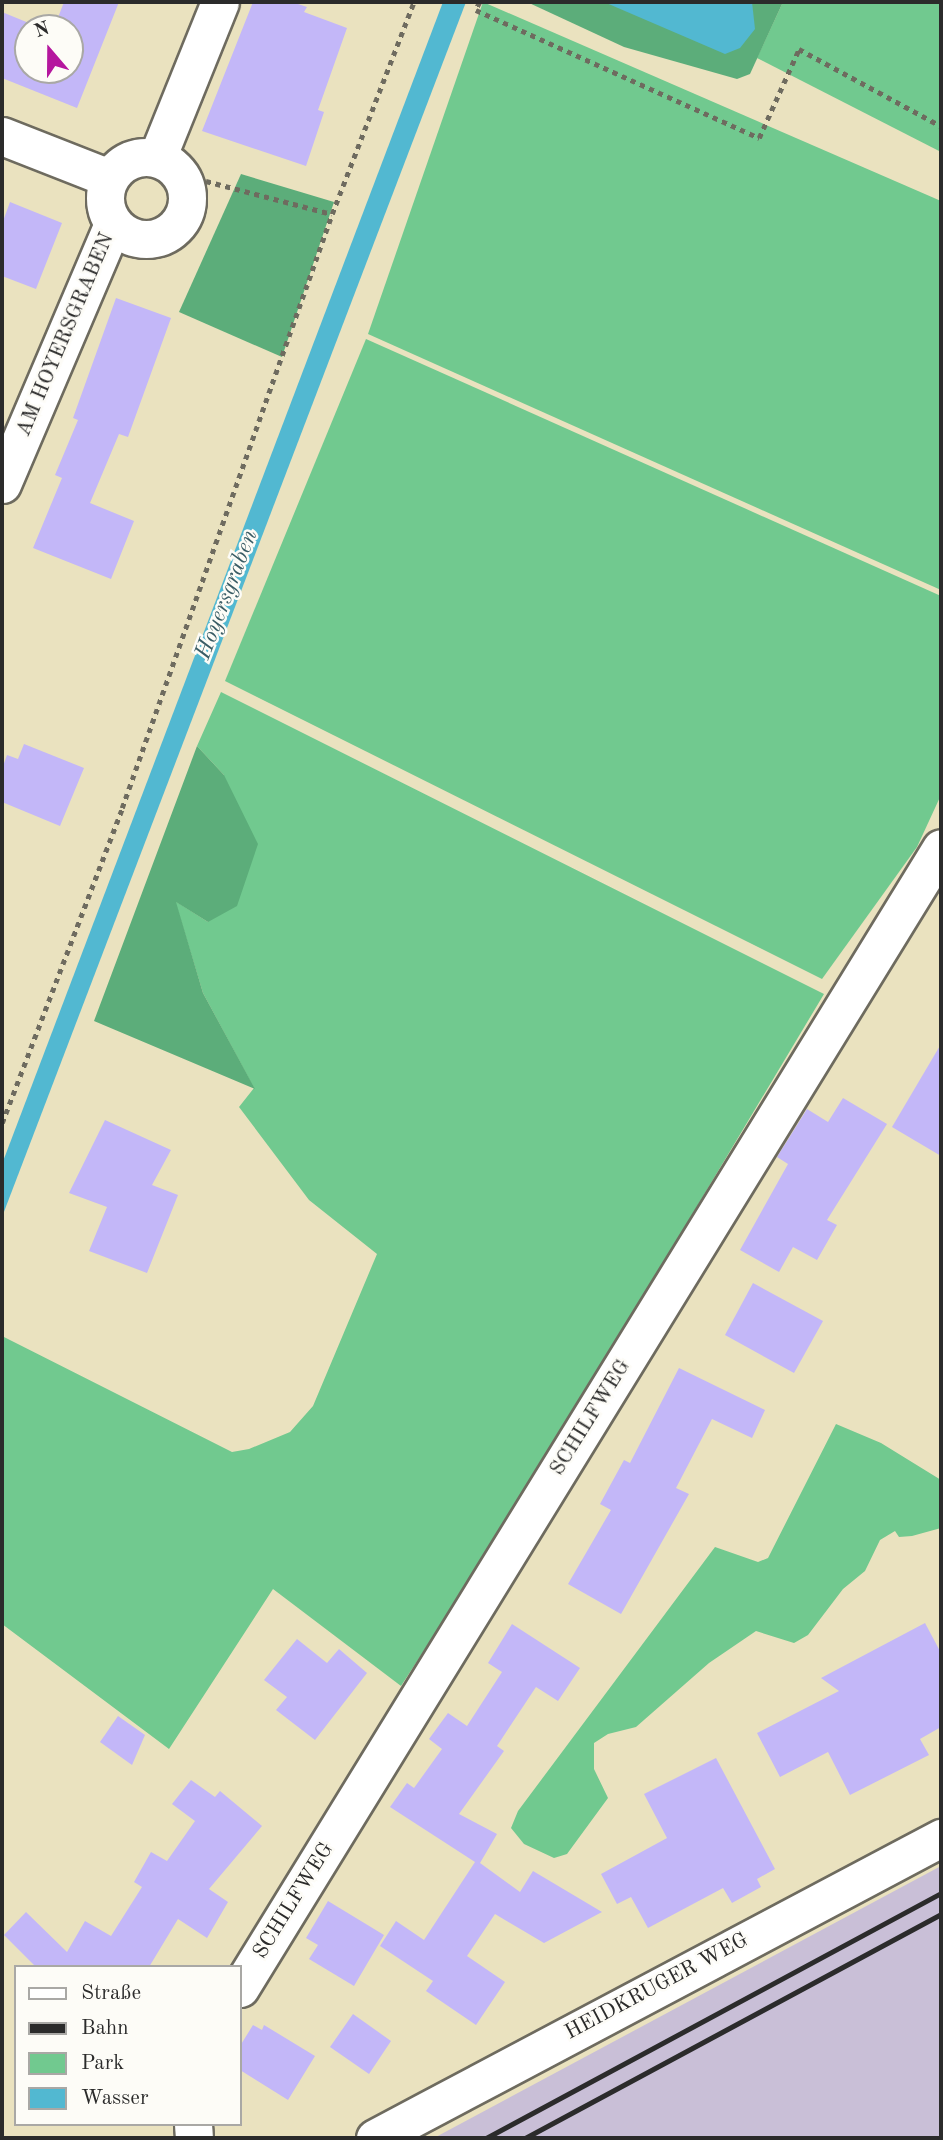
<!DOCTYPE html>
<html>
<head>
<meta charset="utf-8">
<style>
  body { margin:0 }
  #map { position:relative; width:943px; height:2140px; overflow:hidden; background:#eae2bf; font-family:"Old Standard TT",serif }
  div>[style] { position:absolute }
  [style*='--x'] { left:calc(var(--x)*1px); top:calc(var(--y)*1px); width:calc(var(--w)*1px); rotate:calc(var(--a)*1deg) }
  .industrial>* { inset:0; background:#c9bfd7 }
  .green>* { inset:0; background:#71c98f }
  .forest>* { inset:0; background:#5cad7a }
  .water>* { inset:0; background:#52b8d1 }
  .building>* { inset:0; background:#c3b7f8 }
  .path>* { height:4.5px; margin-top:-2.25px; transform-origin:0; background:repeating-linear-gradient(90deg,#6e6b5f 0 5px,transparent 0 10px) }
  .roads { filter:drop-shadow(2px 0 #6e6b5f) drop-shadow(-2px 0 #6e6b5f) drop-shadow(0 2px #6e6b5f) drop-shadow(0 -2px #6e6b5f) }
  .minor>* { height:37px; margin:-18.5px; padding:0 18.5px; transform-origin:18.5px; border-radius:18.5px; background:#fff }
  .minor>.ring { margin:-18.5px; padding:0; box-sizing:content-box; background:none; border:37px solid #fff; border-radius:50% }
  .rail>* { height:5px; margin:-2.5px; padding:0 2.5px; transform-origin:2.5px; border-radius:2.5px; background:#2b2b2b }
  span { translate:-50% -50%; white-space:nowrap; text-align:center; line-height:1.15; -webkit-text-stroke:5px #fdfcf7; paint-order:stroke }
  .street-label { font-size:21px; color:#2b2b2b }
  .water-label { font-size:23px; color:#395c65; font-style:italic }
  .frame { position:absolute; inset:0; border:4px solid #2b2b2b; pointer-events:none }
  .legend { position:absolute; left:14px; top:1965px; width:228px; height:161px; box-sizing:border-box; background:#fdfcf7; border:2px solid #a9a8a5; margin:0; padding:9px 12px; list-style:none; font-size:21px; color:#2b2b2b }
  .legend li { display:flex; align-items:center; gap:14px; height:35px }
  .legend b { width:35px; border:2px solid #a9a8a5 }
  .north { position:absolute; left:14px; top:14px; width:70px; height:70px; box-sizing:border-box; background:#fdfcf7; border:2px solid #a9a8a5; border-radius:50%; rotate:340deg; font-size:19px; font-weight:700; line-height:28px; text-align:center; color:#2b2b2b }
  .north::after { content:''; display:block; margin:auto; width:24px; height:32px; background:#b5179e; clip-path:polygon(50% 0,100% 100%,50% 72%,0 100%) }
</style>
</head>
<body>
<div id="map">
  <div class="industrial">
    <div style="clip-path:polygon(941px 1866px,941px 2138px,433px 2138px,434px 2138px)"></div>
  </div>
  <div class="green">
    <div style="clip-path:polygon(483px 2px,941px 201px,941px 590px,368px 334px)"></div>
    <div style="clip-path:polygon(783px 2px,941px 2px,941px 152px,757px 58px)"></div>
    <div style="clip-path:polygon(366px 339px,941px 596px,941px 795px,917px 847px,822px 979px,225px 681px)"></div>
    <div style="clip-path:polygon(221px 692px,824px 994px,522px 1499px,401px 1686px,273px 1589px,169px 1749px,2px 1624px,2px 1336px,232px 1452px,249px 1449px,290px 1432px,313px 1406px,377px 1254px,309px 1200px,239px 1107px,254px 1088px,203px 993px,175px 901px,208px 922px,224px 775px,197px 746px)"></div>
    <div style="clip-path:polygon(836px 1424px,881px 1443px,941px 1480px,941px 1528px,912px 1536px,899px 1537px,895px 1531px,880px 1540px,865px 1571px,843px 1589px,808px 1635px,794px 1643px,756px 1631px,709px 1663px,636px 1727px,608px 1734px,594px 1743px,594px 1769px,608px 1798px,567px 1854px,554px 1858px,524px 1844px,511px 1828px,518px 1811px,715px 1547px,758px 1562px,768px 1558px)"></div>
  </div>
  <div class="forest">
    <div style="clip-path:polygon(527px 2px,783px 2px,750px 74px,737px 79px,624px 47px)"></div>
    <div style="clip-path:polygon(241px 174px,334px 202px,282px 357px,179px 312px)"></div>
    <div style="clip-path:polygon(197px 746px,224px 775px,258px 844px,237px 906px,208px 922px,176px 902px,203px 993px,255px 1089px,94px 1021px)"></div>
  </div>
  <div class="water">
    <div style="clip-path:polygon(443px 2px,466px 2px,2px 1217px,2px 1164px)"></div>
    <div style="clip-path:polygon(604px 2px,752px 2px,755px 29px,740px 48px,725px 54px)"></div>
  </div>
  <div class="building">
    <div style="clip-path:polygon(64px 2px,119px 2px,77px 108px,2px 78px,2px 12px,41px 28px,28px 28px,28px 70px,70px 70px,70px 28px,54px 28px)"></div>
    <div style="clip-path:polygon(253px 2px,292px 2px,307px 7px,304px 12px,347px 28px,318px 110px,324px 112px,306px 166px,202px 131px)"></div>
    <div style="clip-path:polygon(10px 202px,62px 223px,36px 289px,2px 276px,2px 224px)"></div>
    <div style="clip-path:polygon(116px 298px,171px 318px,128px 437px,119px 434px,90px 503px,134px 521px,111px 579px,33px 548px,62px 478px,55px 475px,78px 420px,73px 418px)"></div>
    <div style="clip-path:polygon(24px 744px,84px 768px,60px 826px,2px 802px,2px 769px,7px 755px,18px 759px)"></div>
    <div style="clip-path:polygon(941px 1044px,941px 1156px,892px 1127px)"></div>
    <div style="clip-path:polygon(843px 1098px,887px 1124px,827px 1220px,837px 1225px,817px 1260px,793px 1247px,779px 1272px,740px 1250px,788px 1164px,777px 1157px,807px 1109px,828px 1122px)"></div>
    <div style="clip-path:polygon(105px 1120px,171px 1150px,152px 1185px,178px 1195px,147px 1273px,89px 1251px,107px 1207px,69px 1193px)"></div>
    <div style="clip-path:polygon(753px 1283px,823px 1321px,794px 1373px,725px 1335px)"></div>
    <div style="clip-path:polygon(679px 1368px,765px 1410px,752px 1438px,712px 1419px,676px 1488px,689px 1494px,621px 1614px,568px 1584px,611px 1510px,600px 1504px,624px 1460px,630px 1463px)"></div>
    <div style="clip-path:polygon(925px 1623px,941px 1653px,941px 1727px,920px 1739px,929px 1755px,850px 1795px,828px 1752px,780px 1777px,757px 1733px,839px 1691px,821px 1678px)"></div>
    <div style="clip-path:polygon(512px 1624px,580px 1668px,558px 1701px,536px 1687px,497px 1746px,504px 1751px,459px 1814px,497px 1834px,480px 1863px,520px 1892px,533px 1871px,602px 1912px,544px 1943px,495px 1914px,467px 1956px,505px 1982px,476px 2025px,426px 1991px,433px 1981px,380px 1946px,396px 1921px,424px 1940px,475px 1862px,390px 1807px,407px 1783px,414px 1788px,442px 1749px,429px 1739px,448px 1713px,467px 1726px,502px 1672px,488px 1663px)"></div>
    <div style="clip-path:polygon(297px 1639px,327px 1663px,339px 1649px,367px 1673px,315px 1740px,276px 1710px,287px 1697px,264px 1680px)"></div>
    <div style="clip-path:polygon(118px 1716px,145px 1735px,132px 1765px,100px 1742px)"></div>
    <div style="clip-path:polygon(716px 1758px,775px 1869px,757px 1879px,761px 1887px,732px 1903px,723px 1888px,648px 1928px,631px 1897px,617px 1904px,601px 1874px,667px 1838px,644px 1794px)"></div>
    <div style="clip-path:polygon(191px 1780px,215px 1797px,220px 1791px,262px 1826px,209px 1889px,228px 1902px,207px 1938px,178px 1919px,149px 1967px,36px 1967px,4px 1935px,26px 1912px,67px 1952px,85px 1921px,111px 1936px,142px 1887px,134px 1882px,151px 1852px,167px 1861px,195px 1821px,172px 1804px)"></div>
    <div style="clip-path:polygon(328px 1901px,384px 1935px,354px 1986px,309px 1959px,318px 1945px,306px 1938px)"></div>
    <div style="clip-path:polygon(353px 2014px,391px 2041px,369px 2074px,330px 2047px)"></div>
    <div style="clip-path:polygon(253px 2025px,262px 2030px,264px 2025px,315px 2056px,288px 2100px,240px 2070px,240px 2046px)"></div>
  </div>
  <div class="path">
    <div style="--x:480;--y:2;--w:9;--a:117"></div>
    <div style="--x:476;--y:10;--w:311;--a:24.3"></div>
    <div style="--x:759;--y:138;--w:98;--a:-65.8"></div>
    <div style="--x:799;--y:49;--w:162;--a:28.5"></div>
    <div style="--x:185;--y:185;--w:21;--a:-11"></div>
    <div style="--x:206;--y:181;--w:130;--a:14.7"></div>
    <div style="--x:332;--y:214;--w:227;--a:-68.9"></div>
    <div style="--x:2;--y:1123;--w:337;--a:-69.1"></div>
    <div style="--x:122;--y:808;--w:630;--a:-70.53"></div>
  </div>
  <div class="roads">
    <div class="minor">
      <div style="--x:2;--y:136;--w:115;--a:21.4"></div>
      <div class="ring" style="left:105px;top:157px;width:45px;height:45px"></div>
      <div style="--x:157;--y:158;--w:168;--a:-68"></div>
      <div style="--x:2;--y:484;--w:283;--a:-66.9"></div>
      <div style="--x:240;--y:1988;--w:1338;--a:-58.41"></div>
      <div style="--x:193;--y:2124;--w:14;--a:86"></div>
      <div style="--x:375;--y:2138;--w:641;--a:-27.93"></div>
    </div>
  </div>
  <div class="rail">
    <div style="--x:486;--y:2138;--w:517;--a:-28.3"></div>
    <div style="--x:525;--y:2138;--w:472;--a:-28.3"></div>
  </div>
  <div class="street-label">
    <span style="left:66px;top:335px;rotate:-67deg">AM HOYERSGRABEN</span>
    <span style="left:591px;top:1418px;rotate:-58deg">SCHILFWEG</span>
    <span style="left:294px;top:1901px;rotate:-58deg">SCHILFWEG</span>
    <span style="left:657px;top:1987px;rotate:-28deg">HEIDKRUGER WEG</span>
  </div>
  <div class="water-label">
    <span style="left:227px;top:595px;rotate:-69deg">Hoyersgraben</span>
  </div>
  <div class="frame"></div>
  <ul class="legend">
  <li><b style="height:9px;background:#fff"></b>Straße</li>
  <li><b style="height:9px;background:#2b2b2b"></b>Bahn</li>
  <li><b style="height:19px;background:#71c98f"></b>Park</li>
  <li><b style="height:19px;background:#52b8d1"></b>Wasser</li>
  </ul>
  <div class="north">N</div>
</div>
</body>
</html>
